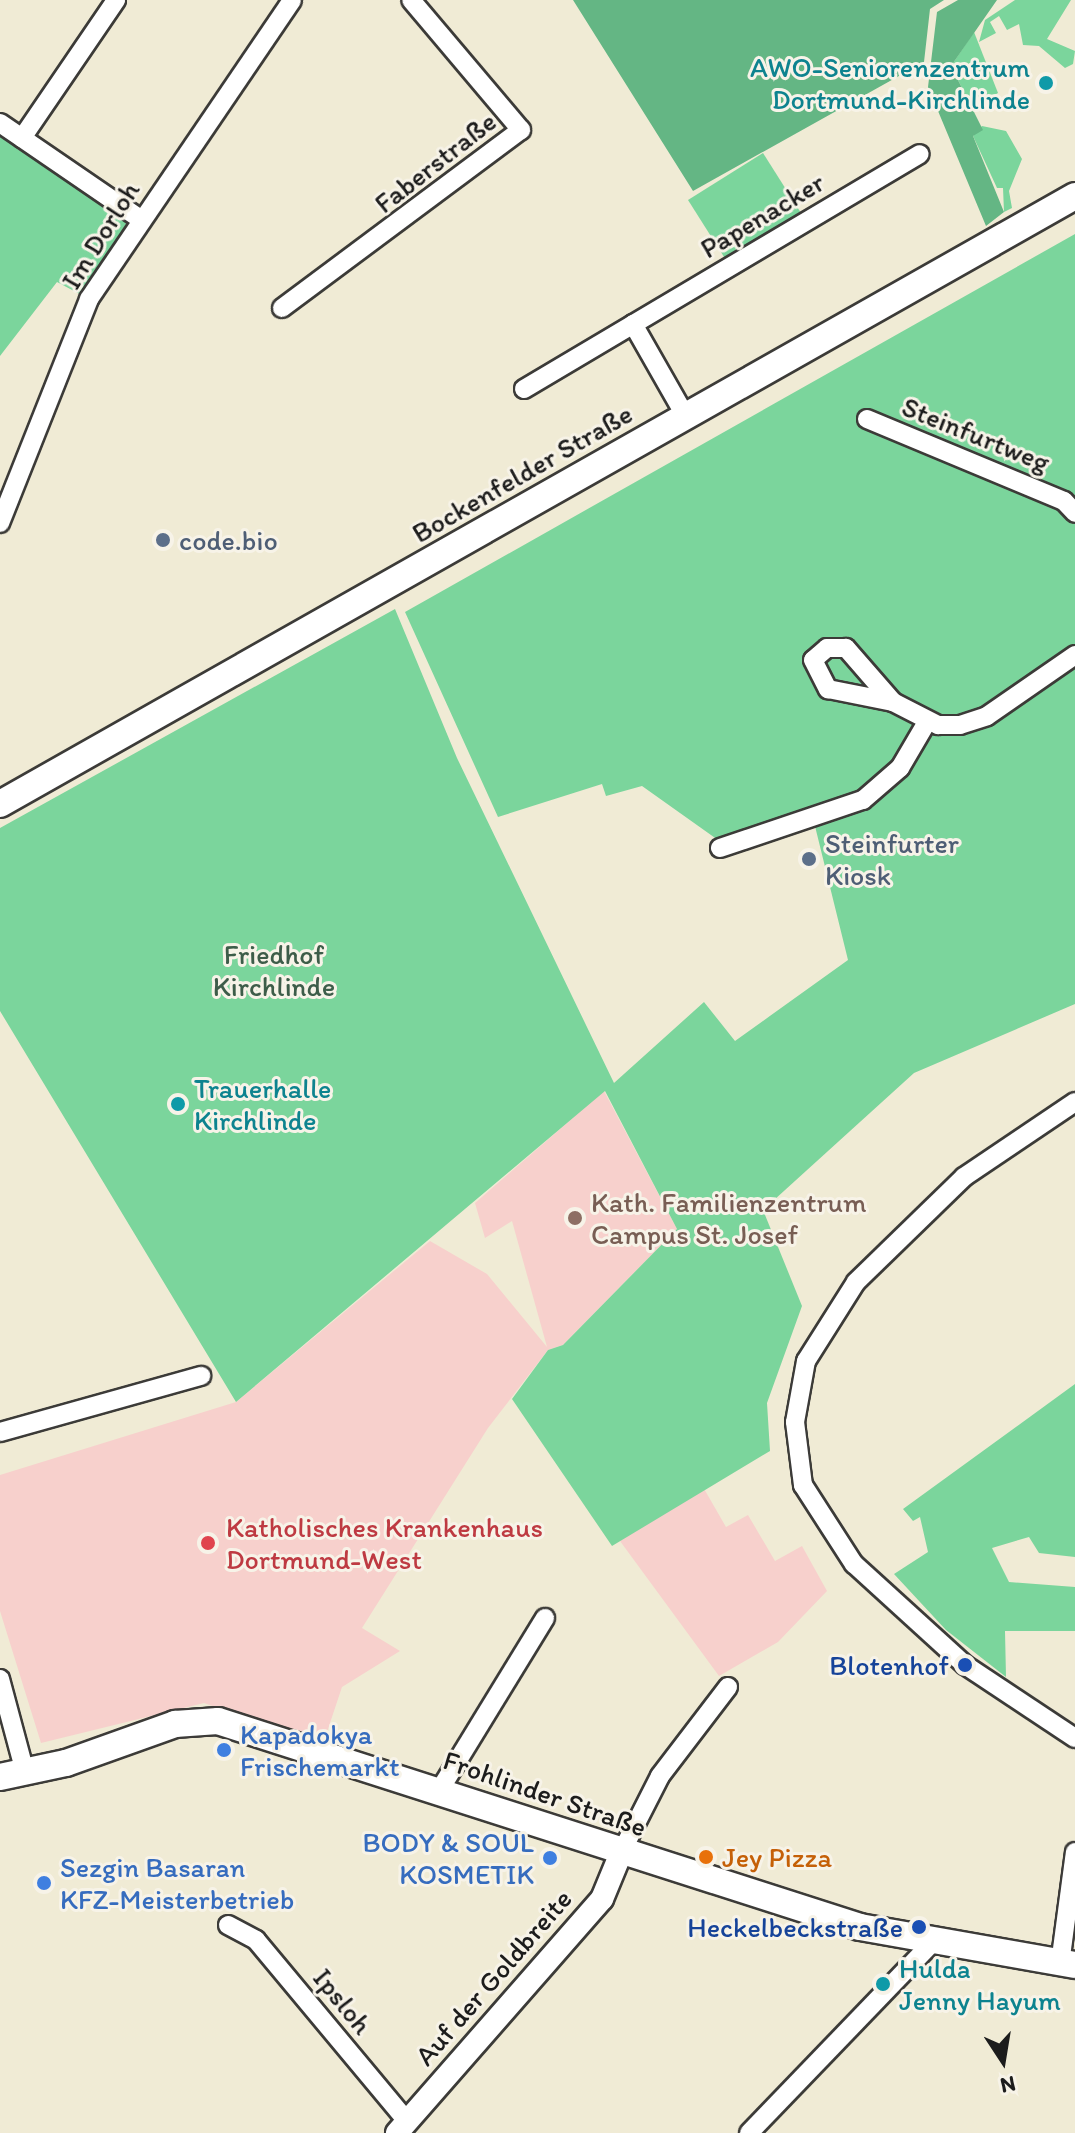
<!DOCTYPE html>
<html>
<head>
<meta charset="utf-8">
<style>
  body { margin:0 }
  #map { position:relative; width:1075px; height:2133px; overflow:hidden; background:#f0ebd5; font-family:Itim,sans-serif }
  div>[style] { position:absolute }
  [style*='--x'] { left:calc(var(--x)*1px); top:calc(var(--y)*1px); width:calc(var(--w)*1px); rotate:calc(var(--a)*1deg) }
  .built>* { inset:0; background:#f7d0cc }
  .green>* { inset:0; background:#7bd59c }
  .forest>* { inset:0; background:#64b684 }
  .roads { filter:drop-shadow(2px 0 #3c3b38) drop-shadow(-2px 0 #3c3b38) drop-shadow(0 2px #3c3b38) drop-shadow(0 -2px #3c3b38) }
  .minor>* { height:18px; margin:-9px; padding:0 9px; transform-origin:9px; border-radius:9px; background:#fff }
  .tertiary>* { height:22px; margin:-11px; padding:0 11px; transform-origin:11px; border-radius:11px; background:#fff }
  .secondary>* { height:26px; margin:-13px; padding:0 13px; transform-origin:13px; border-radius:13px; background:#fff }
  .dots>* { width:22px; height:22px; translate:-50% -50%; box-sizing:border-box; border:4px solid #f7f3e8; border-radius:50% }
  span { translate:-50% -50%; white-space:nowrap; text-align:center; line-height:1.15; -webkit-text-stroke:6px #f7f3e8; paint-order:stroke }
  .culture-label { font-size:28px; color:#0d838f }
  .right { translate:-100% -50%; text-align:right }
  .left { translate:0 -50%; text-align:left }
  .street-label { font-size:28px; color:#1c1c1c }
  .service-label { font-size:28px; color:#4e5e75 }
  .park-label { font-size:28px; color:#3d5d49 }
  .education-label { font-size:28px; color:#785e54 }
  .health-label { font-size:28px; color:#be3a42 }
  .transit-label { font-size:28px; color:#164399 }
  .shop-label { font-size:28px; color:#366cbe }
  .food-label { font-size:28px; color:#c56008 }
  .north { position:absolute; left:963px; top:2021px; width:80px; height:80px; -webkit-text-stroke:6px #f7f3e8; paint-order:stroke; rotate:168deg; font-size:22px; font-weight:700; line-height:32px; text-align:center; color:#1c1c1c }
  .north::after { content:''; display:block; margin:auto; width:28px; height:36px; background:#1c1c1c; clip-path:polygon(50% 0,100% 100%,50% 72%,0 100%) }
</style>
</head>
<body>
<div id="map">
  <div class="built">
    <div style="clip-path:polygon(604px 1091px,677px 1229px,563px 1345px,548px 1350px,488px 1428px,362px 1628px,400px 1651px,342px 1687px,323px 1744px,204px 1703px,41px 1743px,0 1611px,0 1475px,236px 1402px,430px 1241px,487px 1274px,547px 1347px,512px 1221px,485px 1238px,475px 1203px)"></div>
    <div style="clip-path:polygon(703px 1487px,726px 1527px,748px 1515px,775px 1561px,802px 1546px,827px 1591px,778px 1642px,719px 1676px,620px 1541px)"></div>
  </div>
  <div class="green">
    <div style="clip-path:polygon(1015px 0,1071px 0,1047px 39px,1075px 51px,1073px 64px,1065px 68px,1039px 46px,1023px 45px,1019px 24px,1007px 30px,999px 16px,990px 22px,996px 33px,979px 42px,985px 20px)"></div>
    <div style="clip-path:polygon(974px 32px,998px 93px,972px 108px,951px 66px)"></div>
    <div style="clip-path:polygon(0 123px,140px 219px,89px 299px,57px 282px,0 356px)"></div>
    <div style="clip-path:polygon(982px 126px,1006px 131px,1022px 159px,1009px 191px,1012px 208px,1004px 212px,1003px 188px,997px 188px,973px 136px)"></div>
    <div style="clip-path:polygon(763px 153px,801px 213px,726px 260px,688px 200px)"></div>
    <div style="clip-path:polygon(1075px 234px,1075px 1004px,914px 1073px,763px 1210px,802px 1306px,767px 1403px,770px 1451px,612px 1546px,512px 1399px,548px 1350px,563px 1345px,677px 1229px,605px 1091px,236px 1402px,0 1011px,0 828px,395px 609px,457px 758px,614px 1083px,704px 1002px,735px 1041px,848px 960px,812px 814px,718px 840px,642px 786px,606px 796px,602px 784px,498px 817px,405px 612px)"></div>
    <div style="clip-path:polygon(1075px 1384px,1075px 1557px,1039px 1553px,1029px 1537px,992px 1548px,1009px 1582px,1075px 1587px,1075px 1631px,1005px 1631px,1006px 1677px,946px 1630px,894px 1574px,928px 1552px,920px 1517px,913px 1521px,903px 1509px)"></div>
  </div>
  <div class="forest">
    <div style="clip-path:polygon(573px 0,944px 0,930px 9px,924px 62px,693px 191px)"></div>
    <div style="clip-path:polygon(958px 0,997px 0,951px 66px,983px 130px,973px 136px,1004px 212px,986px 226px,928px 87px,937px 12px)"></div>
  </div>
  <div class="roads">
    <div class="minor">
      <div style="--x:0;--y:123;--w:170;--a:34.4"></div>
      <div style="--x:22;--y:138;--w:167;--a:-55.7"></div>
      <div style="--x:282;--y:308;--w:298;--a:-36.7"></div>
      <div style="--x:521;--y:130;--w:170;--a:-130.2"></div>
      <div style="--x:633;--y:324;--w:107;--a:60.3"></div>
      <div style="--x:524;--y:389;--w:460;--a:-30.7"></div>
      <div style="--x:867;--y:419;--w:213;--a:22.6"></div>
      <div style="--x:1064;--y:501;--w:16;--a:47"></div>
      <div style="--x:0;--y:523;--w:241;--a:-68.3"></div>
      <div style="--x:89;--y:299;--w:361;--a:-55.8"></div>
      <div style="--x:893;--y:702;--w:72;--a:-131"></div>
      <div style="--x:846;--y:648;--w:19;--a:180"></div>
      <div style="--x:827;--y:648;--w:18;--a:139"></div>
      <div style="--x:813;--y:660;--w:33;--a:63"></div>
      <div style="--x:828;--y:689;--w:66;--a:11.3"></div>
      <div style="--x:893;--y:702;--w:51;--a:27.1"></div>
      <div style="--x:938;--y:725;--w:22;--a:0"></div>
      <div style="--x:960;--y:725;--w:28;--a:-18"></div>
      <div style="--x:987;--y:716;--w:107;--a:-34.7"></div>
      <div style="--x:720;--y:848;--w:151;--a:-18.6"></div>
      <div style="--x:863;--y:800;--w:49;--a:-40.9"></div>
      <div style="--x:900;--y:768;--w:53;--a:-59.6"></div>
      <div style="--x:1075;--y:1102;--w:134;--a:146"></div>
      <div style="--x:964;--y:1177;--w:151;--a:135.8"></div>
      <div style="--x:856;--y:1282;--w:93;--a:122.3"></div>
      <div style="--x:806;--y:1361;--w:62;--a:100.2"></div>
      <div style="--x:795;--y:1422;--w:64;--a:82.8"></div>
      <div style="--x:803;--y:1485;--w:94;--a:57.2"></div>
      <div style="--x:854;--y:1564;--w:150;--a:42.3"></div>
      <div style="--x:965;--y:1665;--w:132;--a:33.6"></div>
      <div style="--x:0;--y:1432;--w:209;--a:-15.6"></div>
      <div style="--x:0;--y:1679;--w:96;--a:75"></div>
      <div style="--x:439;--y:1791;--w:203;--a:-58.5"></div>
      <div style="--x:621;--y:1853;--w:86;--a:-63.1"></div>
      <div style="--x:660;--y:1776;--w:112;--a:-52.6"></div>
      <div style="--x:228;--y:1925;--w:32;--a:28"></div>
      <div style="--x:256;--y:1940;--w:236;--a:50.2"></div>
      <div style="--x:1060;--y:1964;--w:113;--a:-82.4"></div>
      <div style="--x:749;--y:2133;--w:262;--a:-46.1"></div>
    </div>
    <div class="tertiary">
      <div style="--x:397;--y:2133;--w:311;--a:-48.8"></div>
      <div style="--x:602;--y:1899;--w:50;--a:-67.6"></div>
    </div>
    <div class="secondary">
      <div style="--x:0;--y:804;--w:1235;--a:-29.49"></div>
      <div style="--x:0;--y:1777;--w:67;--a:-12"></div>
      <div style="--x:66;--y:1763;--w:116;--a:-19.7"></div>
      <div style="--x:175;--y:1724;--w:43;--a:-4"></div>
      <div style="--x:218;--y:1721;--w:674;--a:17.79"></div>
      <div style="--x:860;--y:1927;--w:218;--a:10"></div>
    </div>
  </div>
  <div class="dots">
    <div style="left:1046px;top:83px;background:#0f9aa8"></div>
    <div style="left:163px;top:540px;background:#5c6f8a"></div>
    <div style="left:809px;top:859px;background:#5c6f8a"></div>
    <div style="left:178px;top:1104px;background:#0f9aa8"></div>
    <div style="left:575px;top:1218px;background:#8d6e63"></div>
    <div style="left:208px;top:1543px;background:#e0444e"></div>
    <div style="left:965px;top:1665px;background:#1a4fb4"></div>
    <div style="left:224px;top:1750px;background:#3f7fe0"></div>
    <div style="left:706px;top:1857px;background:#e8710a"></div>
    <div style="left:550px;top:1858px;background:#3f7fe0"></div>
    <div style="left:44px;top:1883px;background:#3f7fe0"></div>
    <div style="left:919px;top:1927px;background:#1a4fb4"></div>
    <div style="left:883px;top:1984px;background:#0f9aa8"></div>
  </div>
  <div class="culture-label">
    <span class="right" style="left:1030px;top:83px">AWO-Seniorenzentrum<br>Dortmund-Kirchlinde</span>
    <span class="left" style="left:194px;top:1104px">Trauerhalle<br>Kirchlinde</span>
    <span class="left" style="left:899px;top:1984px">Hulda<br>Jenny Hayum</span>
  </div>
  <div class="street-label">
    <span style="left:435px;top:162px;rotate:-38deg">Faberstraße</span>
    <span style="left:762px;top:215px;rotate:-31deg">Papenacker</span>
    <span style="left:100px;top:235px;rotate:-58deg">Im Dorloh</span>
    <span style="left:976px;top:434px;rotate:22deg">Steinfurtweg</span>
    <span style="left:522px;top:473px;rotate:-30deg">Bockenfelder Straße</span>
    <span style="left:545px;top:1793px;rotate:19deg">Frohlinder Straße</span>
    <span style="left:493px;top:1977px;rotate:-49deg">Auf der Goldbreite</span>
    <span style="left:343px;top:2001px;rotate:51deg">Ipsloh</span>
  </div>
  <div class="service-label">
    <span class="left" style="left:179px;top:540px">code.bio</span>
    <span class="left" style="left:825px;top:859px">Steinfurter<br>Kiosk</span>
  </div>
  <div class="park-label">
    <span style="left:274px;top:970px">Friedhof<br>Kirchlinde</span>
  </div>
  <div class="education-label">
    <span class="left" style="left:591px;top:1218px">Kath. Familienzentrum<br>Campus St. Josef</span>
  </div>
  <div class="health-label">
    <span class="left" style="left:226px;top:1543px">Katholisches Krankenhaus<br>Dortmund-West</span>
  </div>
  <div class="transit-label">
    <span class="right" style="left:949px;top:1665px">Blotenhof</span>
    <span class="right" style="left:903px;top:1927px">Heckelbeckstraße</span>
  </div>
  <div class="shop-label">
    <span class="left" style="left:240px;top:1750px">Kapadokya<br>Frischemarkt</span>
    <span class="right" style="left:534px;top:1858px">BODY &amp; SOUL<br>KOSMETIK</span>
    <span class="left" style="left:60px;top:1883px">Sezgin Basaran<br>KFZ-Meisterbetrieb</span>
  </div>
  <div class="food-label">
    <span class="left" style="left:722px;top:1857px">Jey Pizza</span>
  </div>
  <div class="north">N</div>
</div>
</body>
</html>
